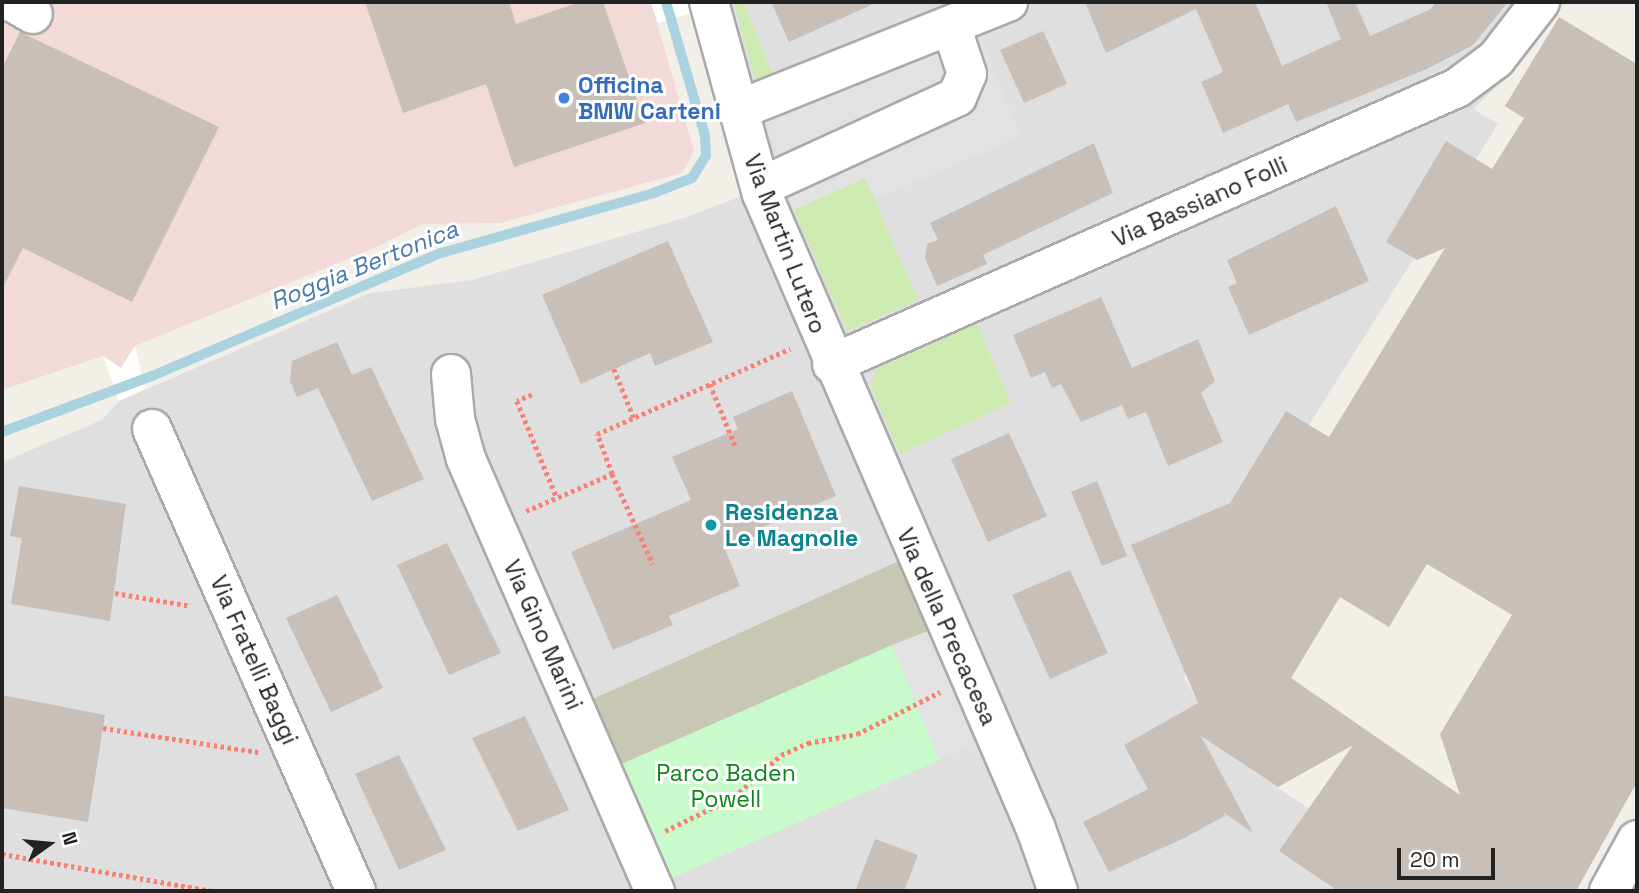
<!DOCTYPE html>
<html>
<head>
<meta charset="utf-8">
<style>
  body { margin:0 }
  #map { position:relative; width:1639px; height:893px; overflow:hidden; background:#f2efe9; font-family:"Space Grotesk",sans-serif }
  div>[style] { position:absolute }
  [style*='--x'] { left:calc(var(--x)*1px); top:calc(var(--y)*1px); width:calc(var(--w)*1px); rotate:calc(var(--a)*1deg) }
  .residential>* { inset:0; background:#e0dfdf }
  .commercial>* { inset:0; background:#f2dad9 }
  .construction>* { inset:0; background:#c7c7b4 }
  .grass>* { inset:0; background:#cdebb0 }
  .park>* { inset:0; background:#c8facc }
  .parking>* { inset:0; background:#e2e2e2 }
  .pier>* { inset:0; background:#fff }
  .stream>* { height:10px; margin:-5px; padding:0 5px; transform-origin:5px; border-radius:5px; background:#aad3df }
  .building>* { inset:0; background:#c7bfb8 }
  .path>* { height:4.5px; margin-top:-2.25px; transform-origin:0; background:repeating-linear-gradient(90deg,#fa8072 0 3.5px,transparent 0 7px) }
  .roads { filter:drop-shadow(2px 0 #a9a9a9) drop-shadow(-2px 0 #a9a9a9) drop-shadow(0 2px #a9a9a9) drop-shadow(0 -2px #a9a9a9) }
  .minor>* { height:38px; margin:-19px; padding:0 19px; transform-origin:19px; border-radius:19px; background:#fff }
  .dots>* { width:19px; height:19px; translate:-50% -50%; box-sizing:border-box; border:4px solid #fff; border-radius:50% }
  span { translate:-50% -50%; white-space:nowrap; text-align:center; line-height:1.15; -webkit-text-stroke:6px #fff; paint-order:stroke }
  .shop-label { font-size:23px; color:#366cbe; font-weight:700 }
  .left { translate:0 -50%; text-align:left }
  .street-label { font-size:23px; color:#222 }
  .culture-label { font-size:23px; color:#0d838f; font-weight:700 }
  .park-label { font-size:23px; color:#0c8416 }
  .water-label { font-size:24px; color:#4a7aab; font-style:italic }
  .frame { position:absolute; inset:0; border:4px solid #222; pointer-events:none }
  .north { position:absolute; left:14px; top:809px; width:70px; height:70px; -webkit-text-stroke:5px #fff; paint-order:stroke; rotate:75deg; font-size:19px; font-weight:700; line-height:28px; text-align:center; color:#222 }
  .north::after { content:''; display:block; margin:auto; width:24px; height:32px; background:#222; clip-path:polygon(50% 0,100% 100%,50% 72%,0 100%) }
  .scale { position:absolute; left:1397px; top:848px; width:98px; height:32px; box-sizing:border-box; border:4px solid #222; border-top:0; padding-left:9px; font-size:21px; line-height:24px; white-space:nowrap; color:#222; -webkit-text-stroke:5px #fff; paint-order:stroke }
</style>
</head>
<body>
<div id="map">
  <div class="residential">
    <div style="clip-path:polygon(711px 2px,1565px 2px,1517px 67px,1473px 109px,1498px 124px,1309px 425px,1184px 677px,1228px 754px,1432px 891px,1060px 891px,833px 361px)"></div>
    <div style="clip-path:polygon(747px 194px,1054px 891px,2px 891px,2px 462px,102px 420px,119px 401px,370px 293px,472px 280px,684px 218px)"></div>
  </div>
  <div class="commercial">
    <div style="clip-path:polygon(2px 2px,651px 2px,694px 151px,682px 173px,500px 223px,423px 224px,372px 249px,135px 346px,121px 369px,103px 356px,2px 390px)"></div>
  </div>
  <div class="construction">
    <div style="clip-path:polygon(899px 561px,928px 631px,621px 764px,593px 699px)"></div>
  </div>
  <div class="grass">
    <div style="clip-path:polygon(734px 2px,743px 2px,773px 75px,756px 82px)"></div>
    <div style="clip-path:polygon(865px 178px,918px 300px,847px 331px,794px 210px)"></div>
    <div style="clip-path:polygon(977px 324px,1011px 403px,900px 454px,871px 387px,876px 369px)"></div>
  </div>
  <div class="park">
    <div style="clip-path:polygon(892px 645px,939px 760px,672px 878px,622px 764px)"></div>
  </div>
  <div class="parking">
    <div style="clip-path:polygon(974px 24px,1021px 136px,875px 200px,865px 178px,794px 210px,763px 112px)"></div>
    <div style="clip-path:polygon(928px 631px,974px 746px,939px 760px,892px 645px)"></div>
  </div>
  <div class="pier">
    <div style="clip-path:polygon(651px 2px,687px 2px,691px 13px,658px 23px)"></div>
    <div style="clip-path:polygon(135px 346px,145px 389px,119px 401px,103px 356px,121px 368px)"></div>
  </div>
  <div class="stream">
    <div style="--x:2;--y:432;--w:160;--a:-20.5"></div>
    <div style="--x:152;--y:376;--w:314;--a:-23.1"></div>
    <div style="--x:441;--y:253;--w:218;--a:-15.7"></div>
    <div style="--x:651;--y:194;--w:44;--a:-21.3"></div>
    <div style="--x:692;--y:178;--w:26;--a:-58"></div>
    <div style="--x:706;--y:156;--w:20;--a:-93"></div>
    <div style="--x:705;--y:136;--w:140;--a:-106.2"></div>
  </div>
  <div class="building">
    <div style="clip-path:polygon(365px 2px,509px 2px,516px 24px,580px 2px,603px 2px,645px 123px,514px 167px,486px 84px,403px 113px)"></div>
    <div style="clip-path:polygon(771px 2px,878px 2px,789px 42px)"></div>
    <div style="clip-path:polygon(1085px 2px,1255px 2px,1282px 66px,1341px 39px,1326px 2px,1355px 2px,1370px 36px,1431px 9px,1436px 2px,1508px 2px,1473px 45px,1427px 69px,1296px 122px,1288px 104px,1223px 133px,1201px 82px,1223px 72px,1196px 9px,1106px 53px)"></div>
    <div style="clip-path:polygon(evenodd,1559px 17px,1637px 64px,1637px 782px,1576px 891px,1338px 891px,1279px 851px,1353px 745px,1278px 787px,1201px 736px,1253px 833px,1223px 812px,1225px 816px,1180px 840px,1109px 872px,1083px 822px,1148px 789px,1124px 745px,1198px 703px,1131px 545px,1230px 503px,1286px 411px,1329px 437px,1445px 248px,1417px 260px,1386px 242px,1446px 141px,1492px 169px,1524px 118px,1505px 106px,1559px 17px,1427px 564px,1512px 615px,1440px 734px,1460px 795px,1291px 678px,1340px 597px,1389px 627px,1427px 564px)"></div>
    <div style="clip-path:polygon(1043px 31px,1067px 84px,1024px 103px,1000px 50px)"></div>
    <div style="clip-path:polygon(20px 32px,219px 127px,132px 302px,23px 248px,2px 289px,2px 68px)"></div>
    <div style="clip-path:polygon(1094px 143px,1113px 193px,983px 255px,987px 264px,937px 286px,925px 258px,927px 244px,938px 240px,930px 223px)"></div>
    <div style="clip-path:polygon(1336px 206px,1369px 281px,1249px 335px,1228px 287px,1237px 283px,1227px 260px)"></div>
    <div style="clip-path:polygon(668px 241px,713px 342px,655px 366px,650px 353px,581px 384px,542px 295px)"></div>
    <div style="clip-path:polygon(1101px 297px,1132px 368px,1198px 339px,1215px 381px,1201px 393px,1223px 442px,1168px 466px,1146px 412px,1128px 419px,1122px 405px,1081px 422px,1061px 384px,1052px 388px,1045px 372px,1031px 378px,1013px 335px)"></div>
    <div style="clip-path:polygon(337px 342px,352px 375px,371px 367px,424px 479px,372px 501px,318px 388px,297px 397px,290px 381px,292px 361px)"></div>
    <div style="clip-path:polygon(792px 391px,836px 496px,765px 526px,767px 531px,725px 549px,740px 586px,669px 616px,673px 625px,613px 650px,571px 552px,691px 500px,672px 457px,738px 429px,733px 417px)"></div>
    <div style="clip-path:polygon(1009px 433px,1047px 516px,988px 542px,951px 459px)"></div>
    <div style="clip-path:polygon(1097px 481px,1127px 556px,1102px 566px,1071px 492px)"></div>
    <div style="clip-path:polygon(19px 486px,126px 504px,110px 621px,11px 604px,22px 538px,10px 536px)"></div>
    <div style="clip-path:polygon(447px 543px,501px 653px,449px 675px,397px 565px)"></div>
    <div style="clip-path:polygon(1070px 570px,1108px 653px,1050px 679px,1012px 595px)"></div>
    <div style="clip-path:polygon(337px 595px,383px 688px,331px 712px,286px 618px)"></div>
    <div style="clip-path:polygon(2px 695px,105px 715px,88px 822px,2px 808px)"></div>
    <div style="clip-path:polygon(525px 716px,569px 810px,518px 831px,472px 738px)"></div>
    <div style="clip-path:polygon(399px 755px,446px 850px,399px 870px,355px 774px)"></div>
    <div style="clip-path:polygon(875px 839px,918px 855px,904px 891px,855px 891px)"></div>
  </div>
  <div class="path">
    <div style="--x:614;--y:369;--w:53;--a:67.8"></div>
    <div style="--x:710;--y:384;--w:66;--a:67.7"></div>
    <div style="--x:532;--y:395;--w:16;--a:158"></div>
    <div style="--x:517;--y:401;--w:105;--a:67.6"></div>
    <div style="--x:612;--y:474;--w:99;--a:65.5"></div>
    <div style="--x:526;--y:511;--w:94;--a:-23.3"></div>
    <div style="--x:612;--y:474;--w:43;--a:-110.6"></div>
    <div style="--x:597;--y:434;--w:211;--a:-23.8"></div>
    <div style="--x:115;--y:593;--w:77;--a:9.7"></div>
    <div style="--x:103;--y:728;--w:157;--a:8.8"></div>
    <div style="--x:665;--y:831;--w:77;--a:-26.2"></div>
    <div style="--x:734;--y:797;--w:63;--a:-41.8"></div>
    <div style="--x:781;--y:755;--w:30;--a:-24"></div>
    <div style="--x:808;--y:743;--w:50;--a:-10.4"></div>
    <div style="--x:857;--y:734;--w:93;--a:-26.8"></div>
    <div style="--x:2;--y:854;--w:213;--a:10"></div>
  </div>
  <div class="roads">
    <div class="minor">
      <div style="--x:12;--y:2;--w:24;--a:30"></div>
      <div style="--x:709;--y:2;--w:199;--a:74.6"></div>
      <div style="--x:762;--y:194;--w:692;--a:66.66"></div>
      <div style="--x:1036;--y:829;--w:66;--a:70.5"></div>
      <div style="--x:738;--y:110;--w:291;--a:-21.8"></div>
      <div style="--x:760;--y:187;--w:217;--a:-24.6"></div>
      <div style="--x:957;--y:97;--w:25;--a:-67"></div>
      <div style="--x:967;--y:74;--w:51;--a:-108.4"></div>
      <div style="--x:832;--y:364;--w:683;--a:-23.83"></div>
      <div style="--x:1457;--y:88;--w:49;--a:-36.6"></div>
      <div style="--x:1496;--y:59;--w:72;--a:-52.3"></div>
      <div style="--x:451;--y:374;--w:45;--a:84.9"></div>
      <div style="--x:455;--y:419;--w:41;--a:74.6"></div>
      <div style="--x:466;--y:459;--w:472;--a:66.4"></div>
      <div style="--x:152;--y:429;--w:505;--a:66.18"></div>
      <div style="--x:1609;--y:891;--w:58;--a:-61.2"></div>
    </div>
  </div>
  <div class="dots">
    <div style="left:564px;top:98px;background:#3f7fe0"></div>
    <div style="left:711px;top:525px;background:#0f9aa8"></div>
  </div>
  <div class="shop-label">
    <span class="left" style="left:578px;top:98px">Officina<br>BMW Carteni</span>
  </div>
  <div class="street-label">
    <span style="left:1200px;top:202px;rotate:-24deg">Via Bassiano Folli</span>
    <span style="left:785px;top:244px;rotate:69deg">Via Martin Lutero</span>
    <span style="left:947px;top:627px;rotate:66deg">Via della Precacesa</span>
    <span style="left:543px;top:635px;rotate:66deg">Via Gino Marini</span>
    <span style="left:254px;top:660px;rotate:66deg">Via Fratelli Baggi</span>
  </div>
  <div class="culture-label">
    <span class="left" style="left:725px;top:525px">Residenza<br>Le Magnolie</span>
  </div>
  <div class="park-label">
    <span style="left:726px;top:786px">Parco Baden<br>Powell</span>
  </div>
  <div class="water-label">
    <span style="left:364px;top:265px;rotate:-22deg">Roggia Bertonica</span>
  </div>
  <div class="frame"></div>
  <div class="north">N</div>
  <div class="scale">20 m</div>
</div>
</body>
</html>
